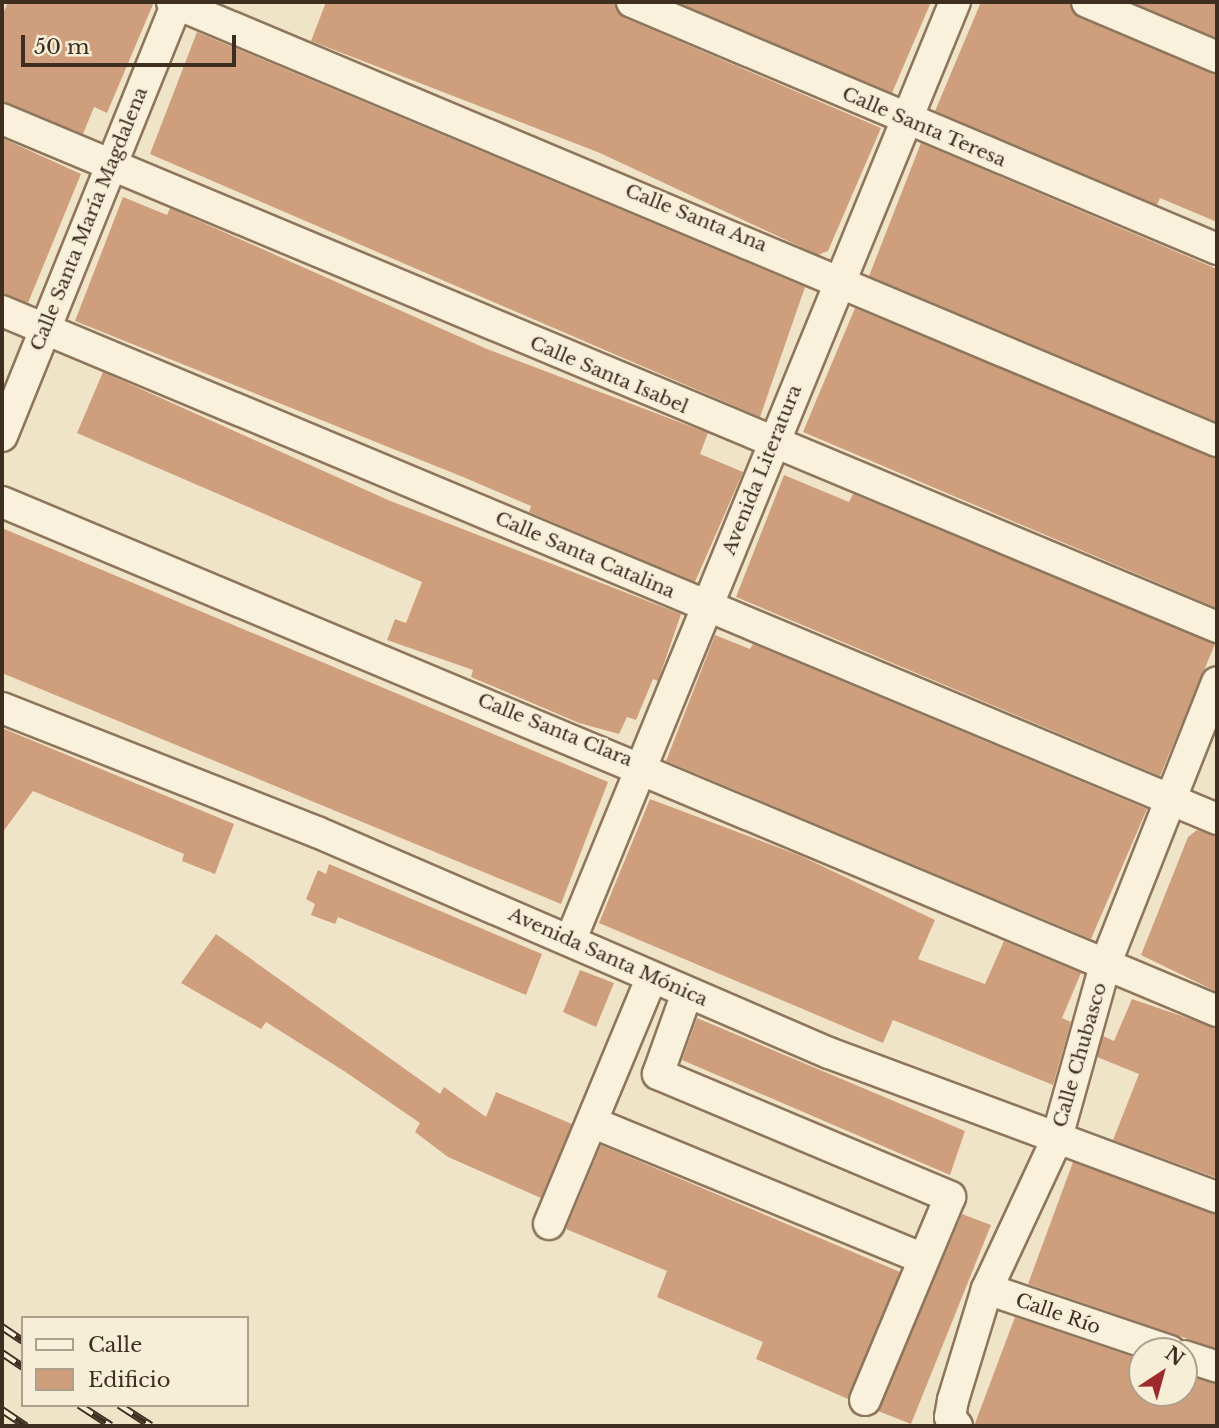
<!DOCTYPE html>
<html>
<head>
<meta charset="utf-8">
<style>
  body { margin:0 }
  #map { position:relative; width:1219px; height:1428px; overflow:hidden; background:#f0e4c8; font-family:"Libre Baskerville",serif }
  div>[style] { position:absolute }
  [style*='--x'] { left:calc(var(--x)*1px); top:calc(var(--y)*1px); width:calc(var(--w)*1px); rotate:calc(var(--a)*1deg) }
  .building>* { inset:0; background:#cf9f7d }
  .roads { filter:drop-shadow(2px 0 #8d765c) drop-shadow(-2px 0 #8d765c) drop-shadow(0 2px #8d765c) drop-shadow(0 -2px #8d765c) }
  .minor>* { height:30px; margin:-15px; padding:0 15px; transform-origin:15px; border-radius:15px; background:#faf1dc }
  .rail>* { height:8px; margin-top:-4px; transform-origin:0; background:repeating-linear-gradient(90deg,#f7eed8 0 16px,#3d2e20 0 32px); box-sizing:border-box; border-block:2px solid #3d2e20 }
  span { translate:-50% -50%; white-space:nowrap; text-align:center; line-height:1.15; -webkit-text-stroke:5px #f7eed8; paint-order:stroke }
  .street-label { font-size:19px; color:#3d2e20 }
  .frame { position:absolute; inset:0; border:4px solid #3d2e20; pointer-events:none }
  .legend { position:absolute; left:21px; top:1316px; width:228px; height:91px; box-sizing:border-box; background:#f7eed8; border:2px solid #ada18e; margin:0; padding:9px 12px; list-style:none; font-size:21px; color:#3d2e20 }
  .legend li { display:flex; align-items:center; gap:14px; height:35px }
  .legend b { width:35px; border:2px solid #ada18e }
  .north { position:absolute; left:1128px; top:1337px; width:70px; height:70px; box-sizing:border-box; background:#f7eed8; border:2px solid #ada18e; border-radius:50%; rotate:36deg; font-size:19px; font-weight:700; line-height:28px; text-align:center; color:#3d2e20 }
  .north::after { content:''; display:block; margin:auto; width:24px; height:32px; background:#9e2a2b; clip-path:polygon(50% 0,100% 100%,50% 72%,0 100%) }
  .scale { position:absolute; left:21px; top:35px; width:215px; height:32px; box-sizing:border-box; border:4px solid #3d2e20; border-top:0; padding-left:9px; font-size:21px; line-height:24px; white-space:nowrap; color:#3d2e20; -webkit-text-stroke:5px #f7eed8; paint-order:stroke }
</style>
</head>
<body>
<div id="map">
  <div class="building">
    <div style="clip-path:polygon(8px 2px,154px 2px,107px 113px,94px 107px,83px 134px,2px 102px,2px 16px)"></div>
    <div style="clip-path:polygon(326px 2px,615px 2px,625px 18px,881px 128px,828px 251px,818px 255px,600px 153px,311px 41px)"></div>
    <div style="clip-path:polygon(676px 2px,931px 2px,892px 93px)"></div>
    <div style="clip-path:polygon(981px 2px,1070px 2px,1080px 18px,1217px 74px,1217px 222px,1160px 198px,1157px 205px,935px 111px)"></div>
    <div style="clip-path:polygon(1131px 2px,1217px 2px,1217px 38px)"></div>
    <div style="clip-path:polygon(197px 32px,805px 287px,760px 417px,150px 154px)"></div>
    <div style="clip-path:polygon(2px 138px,81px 174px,28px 303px,2px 294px)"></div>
    <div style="clip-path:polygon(921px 143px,1217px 269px,1217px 422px,869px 276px)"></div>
    <div style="clip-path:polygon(123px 197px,167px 215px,170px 208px,487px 349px,708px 433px,700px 454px,743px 472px,695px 582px,529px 512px,531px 506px,463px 477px,75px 321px)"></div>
    <div style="clip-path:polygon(855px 308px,1217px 458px,1217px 608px,803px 432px)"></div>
    <div style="clip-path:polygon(103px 372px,388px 500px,681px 614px,658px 681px,653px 679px,636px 720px,627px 717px,619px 734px,579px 723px,471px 677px,473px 670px,387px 640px,395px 619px,406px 623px,422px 582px,77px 433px)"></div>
    <div style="clip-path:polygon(784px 475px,849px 502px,853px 494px,1215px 644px,1160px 776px,736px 597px)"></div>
    <div style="clip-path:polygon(2px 528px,608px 782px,561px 904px,2px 673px)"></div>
    <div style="clip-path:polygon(715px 635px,750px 649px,753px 644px,1147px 809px,1091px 939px,666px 761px)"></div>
    <div style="clip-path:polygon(2px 728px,234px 824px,215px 874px,182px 861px,184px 854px,33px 791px,2px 833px)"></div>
    <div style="clip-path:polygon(650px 799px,801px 856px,935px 920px,918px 959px,985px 984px,1004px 941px,1081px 973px,1062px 1018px,1071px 1022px,1053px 1085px,893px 1020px,883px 1043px,599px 923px)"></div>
    <div style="clip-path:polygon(1197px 830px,1217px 836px,1217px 992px,1141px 955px,1188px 837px)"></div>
    <div style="clip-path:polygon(329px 864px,542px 954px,526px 995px,338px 917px,335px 924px,311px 915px,315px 904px,306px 899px,318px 870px,326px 874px)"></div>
    <div style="clip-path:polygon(216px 934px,440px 1094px,444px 1087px,486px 1117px,496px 1092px,572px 1124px,541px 1198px,448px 1157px,415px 1132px,420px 1123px,344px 1071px,266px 1022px,261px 1029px,181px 983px)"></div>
    <div style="clip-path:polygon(580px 970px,614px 983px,596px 1027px,563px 1012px)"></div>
    <div style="clip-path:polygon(1132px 999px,1217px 1028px,1217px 1178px,1113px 1140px,1139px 1074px,1097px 1057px,1103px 1036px,1114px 1041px)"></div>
    <div style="clip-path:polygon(697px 1018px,965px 1131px,950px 1175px,682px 1060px)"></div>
    <div style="clip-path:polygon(601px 1145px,900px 1272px,848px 1399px,756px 1359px,763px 1342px,657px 1297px,667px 1271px,566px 1229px)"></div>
    <div style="clip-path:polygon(1073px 1162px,1217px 1214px,1217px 1349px,1028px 1284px)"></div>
    <div style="clip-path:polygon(962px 1214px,991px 1225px,911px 1424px,878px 1411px)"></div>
    <div style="clip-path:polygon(1015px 1317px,1142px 1360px,1142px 1393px,1184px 1393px,1184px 1374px,1217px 1384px,1217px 1426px,974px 1426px)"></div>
  </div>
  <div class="roads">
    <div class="minor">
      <div style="--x:172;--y:2;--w:1133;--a:22.79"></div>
      <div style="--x:632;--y:2;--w:635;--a:22.89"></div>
      <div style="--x:1087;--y:2;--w:141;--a:22.9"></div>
      <div style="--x:2;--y:119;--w:1317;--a:22.69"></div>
      <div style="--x:2;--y:311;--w:1317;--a:22.69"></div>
      <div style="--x:2;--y:436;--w:468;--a:-68"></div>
      <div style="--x:2;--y:502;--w:1317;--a:22.73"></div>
      <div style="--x:2;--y:708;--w:339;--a:21.5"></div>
      <div style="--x:317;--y:832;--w:558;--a:23.35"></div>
      <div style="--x:829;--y:1053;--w:414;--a:20.4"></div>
      <div style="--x:571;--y:939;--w:1013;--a:-67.72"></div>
      <div style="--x:687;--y:993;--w:86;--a:109.7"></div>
      <div style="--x:658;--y:1074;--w:317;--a:22.8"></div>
      <div style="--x:950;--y:1197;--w:220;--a:112.7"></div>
      <div style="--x:594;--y:1123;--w:355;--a:22.4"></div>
      <div style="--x:549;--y:1224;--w:265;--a:-67.4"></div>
      <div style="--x:987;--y:1289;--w:193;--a:18.7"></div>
      <div style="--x:1184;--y:1356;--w:35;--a:18"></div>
      <div style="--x:957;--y:1426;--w:11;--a:-128"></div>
      <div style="--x:950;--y:1417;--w:17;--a:-80"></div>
      <div style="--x:953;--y:1400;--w:116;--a:-73"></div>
      <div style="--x:987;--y:1289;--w:163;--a:-65"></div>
      <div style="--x:1056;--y:1141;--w:183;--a:-74.4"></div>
      <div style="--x:1105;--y:965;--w:304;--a:-68.4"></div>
    </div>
  </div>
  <div class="rail">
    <div style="--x:2;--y:1327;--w:25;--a:34"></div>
    <div style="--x:2;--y:1353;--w:25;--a:34"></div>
    <div style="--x:79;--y:1405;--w:38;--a:33"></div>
    <div style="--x:119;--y:1405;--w:38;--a:33"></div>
    <div style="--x:2;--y:1410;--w:29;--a:34"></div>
  </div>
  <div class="street-label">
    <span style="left:924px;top:127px;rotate:23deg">Calle Santa Teresa</span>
    <span style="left:696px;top:218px;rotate:22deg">Calle Santa Ana</span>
    <span style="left:89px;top:219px;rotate:-68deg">Calle Santa María Magdalena</span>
    <span style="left:609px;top:375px;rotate:23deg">Calle Santa Isabel</span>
    <span style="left:762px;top:470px;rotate:-68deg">Avenida Literatura</span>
    <span style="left:585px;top:555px;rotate:23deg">Calle Santa Catalina</span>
    <span style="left:555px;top:730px;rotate:22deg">Calle Santa Clara</span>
    <span style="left:608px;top:957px;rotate:24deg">Avenida Santa Mónica</span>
    <span style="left:1080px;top:1055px;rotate:-74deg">Calle Chubasco</span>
    <span style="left:1058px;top:1314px;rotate:19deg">Calle Río</span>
  </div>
  <div class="frame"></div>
  <ul class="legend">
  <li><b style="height:9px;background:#faf1dc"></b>Calle</li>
  <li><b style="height:19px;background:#cf9f7d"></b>Edificio</li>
  </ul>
  <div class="north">N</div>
  <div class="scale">50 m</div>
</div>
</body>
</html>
